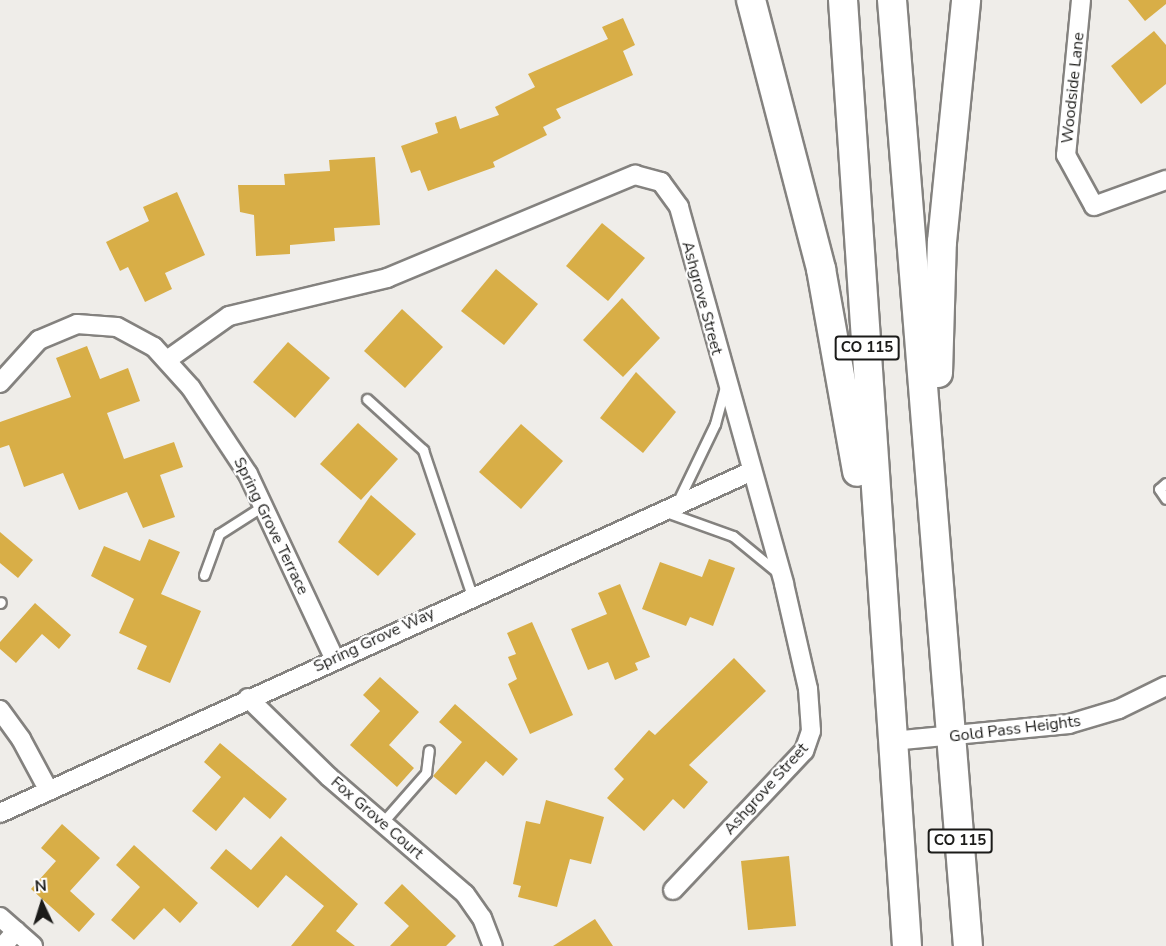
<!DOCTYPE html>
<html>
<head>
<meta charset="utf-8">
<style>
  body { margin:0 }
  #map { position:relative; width:1166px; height:946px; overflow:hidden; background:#efede9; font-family:"Nunito Sans",sans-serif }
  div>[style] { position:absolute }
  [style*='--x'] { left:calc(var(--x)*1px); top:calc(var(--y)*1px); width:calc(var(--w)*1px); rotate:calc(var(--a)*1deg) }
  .building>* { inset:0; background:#d8ae47 }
  .roads { filter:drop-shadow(2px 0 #84827f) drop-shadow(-2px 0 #84827f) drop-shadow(0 2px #84827f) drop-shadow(0 -2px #84827f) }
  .service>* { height:9px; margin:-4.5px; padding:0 4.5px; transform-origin:4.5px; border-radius:4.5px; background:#fff }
  .minor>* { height:18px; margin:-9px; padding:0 9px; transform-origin:9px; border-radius:9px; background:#fff }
  .trunk>* { height:28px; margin:-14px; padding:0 14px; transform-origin:14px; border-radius:14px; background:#fff }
  span { translate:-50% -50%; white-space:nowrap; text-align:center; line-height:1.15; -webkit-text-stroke:4.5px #fff; paint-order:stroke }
  .shield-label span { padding:2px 4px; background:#fff; border:2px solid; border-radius:4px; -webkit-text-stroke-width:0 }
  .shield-label { font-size:15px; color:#1b1b19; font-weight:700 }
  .street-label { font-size:16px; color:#1b1b19 }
  .north { position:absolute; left:12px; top:874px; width:60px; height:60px; -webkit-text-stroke:4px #fff; paint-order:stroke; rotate:356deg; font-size:16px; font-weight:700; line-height:24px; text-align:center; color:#1b1b19 }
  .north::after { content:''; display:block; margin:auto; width:21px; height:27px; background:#1b1b19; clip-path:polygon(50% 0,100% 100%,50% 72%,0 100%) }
</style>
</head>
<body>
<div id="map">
  <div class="building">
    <div style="clip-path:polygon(1128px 0,1166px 0,1166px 4px,1145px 21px)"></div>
    <div style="clip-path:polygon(623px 18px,635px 45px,623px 51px,633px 75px,556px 109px,561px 118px,543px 127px,547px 135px,493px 162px,495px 167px,428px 191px,420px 170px,411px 173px,401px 146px,438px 133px,435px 123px,456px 116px,460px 129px,499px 115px,495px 107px,535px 87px,528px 74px,608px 39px,602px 27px)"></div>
    <div style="clip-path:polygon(1154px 31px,1166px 45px,1166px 84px,1141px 104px,1111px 66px)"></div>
    <div style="clip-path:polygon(375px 157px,380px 225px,334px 228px,335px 241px,290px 245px,290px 254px,256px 256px,254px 215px,240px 212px,238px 185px,285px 185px,284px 174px,330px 171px,329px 160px)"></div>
    <div style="clip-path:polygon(177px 192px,205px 255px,165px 273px,172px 289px,145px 302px,128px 267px,120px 271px,106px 242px,149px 221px,143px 207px)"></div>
    <div style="clip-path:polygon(602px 223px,645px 258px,608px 301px,566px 266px)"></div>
    <div style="clip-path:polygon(496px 269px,538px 304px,504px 345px,461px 311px)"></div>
    <div style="clip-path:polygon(622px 298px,660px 338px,623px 377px,583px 340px)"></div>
    <div style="clip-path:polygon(402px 309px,443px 347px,405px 388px,364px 351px)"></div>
    <div style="clip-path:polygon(288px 342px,330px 378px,295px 418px,253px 382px)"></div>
    <div style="clip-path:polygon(87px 346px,100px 379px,128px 368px,140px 401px,107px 413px,124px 459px,174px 442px,183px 467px,160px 475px,175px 517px,143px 528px,127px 492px,79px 510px,63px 473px,24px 487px,9px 445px,0 448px,0 422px,71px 397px,56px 358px)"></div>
    <div style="clip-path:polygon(636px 372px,676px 412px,643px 453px,600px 418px)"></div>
    <div style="clip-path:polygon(358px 423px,398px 459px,361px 500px,320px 464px)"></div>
    <div style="clip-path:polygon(521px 424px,563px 461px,521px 509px,479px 472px)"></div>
    <div style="clip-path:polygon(371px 495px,416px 534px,378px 576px,338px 542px)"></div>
    <div style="clip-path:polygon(0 532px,33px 560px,18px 578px,0 563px)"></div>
    <div style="clip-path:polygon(149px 539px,180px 552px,161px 594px,201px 611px,170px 683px,137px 669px,147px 646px,119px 633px,134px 599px,91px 576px,104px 546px,140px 561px)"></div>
    <div style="clip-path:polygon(709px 559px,735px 568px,713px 626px,690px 617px,686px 626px,642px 609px,660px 562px,702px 577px)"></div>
    <div style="clip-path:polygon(620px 584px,650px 657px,635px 663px,638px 670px,615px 680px,608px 662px,588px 670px,571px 629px,607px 614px,598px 593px)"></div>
    <div style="clip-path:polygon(35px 603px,71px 635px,59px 649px,42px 634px,16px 663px,0 649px,0 642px)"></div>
    <div style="clip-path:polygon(532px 622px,573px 715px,530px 734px,508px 684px,517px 679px,508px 657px,516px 654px,507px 633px)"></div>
    <div style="clip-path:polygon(734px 658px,766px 691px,689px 765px,708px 782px,684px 809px,673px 799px,644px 831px,607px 798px,624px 779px,614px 769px,649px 730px,655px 735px)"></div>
    <div style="clip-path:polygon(380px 677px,419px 712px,389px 745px,414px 768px,397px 787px,350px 745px,380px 711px,363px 695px)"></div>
    <div style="clip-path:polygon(455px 704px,518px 759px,503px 776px,486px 761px,456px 795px,433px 776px,462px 742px,439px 722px)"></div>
    <div style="clip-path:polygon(220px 743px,287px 799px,270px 819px,244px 797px,216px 831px,192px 811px,221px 777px,204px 762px)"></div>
    <div style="clip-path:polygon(546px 800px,604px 817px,591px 864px,570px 859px,557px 907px,518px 897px,521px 886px,513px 884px,526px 821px,540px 824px)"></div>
    <div style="clip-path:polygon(62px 824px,100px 858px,70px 891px,95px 914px,79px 932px,31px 889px,56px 861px,41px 848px)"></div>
    <div style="clip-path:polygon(281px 836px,358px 904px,336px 931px,355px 946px,291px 946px,324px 906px,286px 875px,258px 908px,210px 868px,226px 849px,251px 870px)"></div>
    <div style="clip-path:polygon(134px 845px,198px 903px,180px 923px,164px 908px,134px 940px,111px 920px,140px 887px,116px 865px)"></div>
    <div style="clip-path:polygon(789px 856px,796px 926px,748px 930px,741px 861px)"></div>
    <div style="clip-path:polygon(402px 884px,456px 936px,446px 946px,390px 946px,409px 926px,384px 903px)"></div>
    <div style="clip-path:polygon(595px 919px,613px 946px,553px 946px)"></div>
  </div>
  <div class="roads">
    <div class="service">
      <div style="--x:367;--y:399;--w:76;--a:42.3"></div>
      <div style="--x:423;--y:450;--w:154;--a:71.4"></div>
      <div style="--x:1166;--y:483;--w:9;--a:139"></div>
      <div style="--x:1159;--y:489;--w:12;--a:55"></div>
      <div style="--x:677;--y:503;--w:88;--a:-64.3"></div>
      <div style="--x:715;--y:424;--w:38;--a:-75"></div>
      <div style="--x:666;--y:512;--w:71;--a:19.7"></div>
      <div style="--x:733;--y:536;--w:58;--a:39.4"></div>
      <div style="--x:204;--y:575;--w:44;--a:-69.9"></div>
      <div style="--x:219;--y:534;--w:52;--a:-32.5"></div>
      <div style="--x:0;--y:603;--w:1;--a:-45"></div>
      <div style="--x:382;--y:823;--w:67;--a:-48.7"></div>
      <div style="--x:426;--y:773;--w:23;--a:-83"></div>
    </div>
    <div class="minor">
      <div style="--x:1081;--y:0;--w:156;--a:95.5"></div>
      <div style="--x:1066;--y:155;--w:58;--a:61.2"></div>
      <div style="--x:1094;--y:206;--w:77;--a:-19.9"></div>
      <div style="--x:167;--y:360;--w:76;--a:-35.4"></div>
      <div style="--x:229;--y:316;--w:163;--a:-13.5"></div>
      <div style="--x:387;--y:278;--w:269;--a:-22.6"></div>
      <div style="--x:635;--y:175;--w:27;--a:15"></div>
      <div style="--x:661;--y:182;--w:31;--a:54"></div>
      <div style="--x:679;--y:207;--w:391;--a:74.4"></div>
      <div style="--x:784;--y:584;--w:108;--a:77.1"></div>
      <div style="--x:808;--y:689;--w:42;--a:85.9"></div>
      <div style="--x:811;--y:731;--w:21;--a:109"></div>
      <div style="--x:804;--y:751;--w:191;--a:133.3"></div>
      <div style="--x:0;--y:383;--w:58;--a:-47.8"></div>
      <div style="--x:39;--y:340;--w:41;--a:-22.8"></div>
      <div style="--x:77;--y:324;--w:40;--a:4.3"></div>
      <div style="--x:117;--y:327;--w:42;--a:28.4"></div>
      <div style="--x:154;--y:347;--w:55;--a:47.9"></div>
      <div style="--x:191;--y:388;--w:103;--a:56.5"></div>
      <div style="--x:248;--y:474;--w:203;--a:64.9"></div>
      <div style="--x:248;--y:698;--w:113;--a:44.3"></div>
      <div style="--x:329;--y:777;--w:179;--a:40.7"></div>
      <div style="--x:465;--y:894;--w:29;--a:55"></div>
      <div style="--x:482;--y:918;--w:30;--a:69"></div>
      <div style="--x:0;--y:710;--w:36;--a:54"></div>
      <div style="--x:21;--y:739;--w:59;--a:61.7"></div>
      <div style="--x:892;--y:741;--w:178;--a:-5.5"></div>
      <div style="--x:1069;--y:724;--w:52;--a:-16.7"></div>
      <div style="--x:1119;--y:709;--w:52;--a:-26.1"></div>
      <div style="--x:0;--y:813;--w:824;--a:-24.45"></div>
      <div style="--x:0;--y:917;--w:44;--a:41.3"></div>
      <div style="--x:3;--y:946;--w:20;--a:-49"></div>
    </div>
    <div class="trunk">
      <div style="--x:751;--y:0;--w:278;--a:75.4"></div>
      <div style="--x:821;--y:269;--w:206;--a:79.9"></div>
      <div style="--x:843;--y:0;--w:948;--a:86.13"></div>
      <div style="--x:892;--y:0;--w:949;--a:85.41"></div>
      <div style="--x:938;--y:373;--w:131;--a:-88.3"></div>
      <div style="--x:942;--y:242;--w:243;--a:-84.3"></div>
    </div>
  </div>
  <div class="shield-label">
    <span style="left:867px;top:348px">CO 115</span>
    <span style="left:960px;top:841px">CO 115</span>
  </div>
  <div class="street-label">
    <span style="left:1073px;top:88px;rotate:-84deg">Woodside Lane</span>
    <span style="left:702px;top:298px;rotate:75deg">Ashgrove Street</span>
    <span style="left:271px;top:526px;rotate:64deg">Spring Grove Terrace</span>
    <span style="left:374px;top:640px;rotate:-25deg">Spring Grove Way</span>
    <span style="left:1015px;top:729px;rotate:-7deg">Gold Pass Heights</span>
    <span style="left:766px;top:789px;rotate:-48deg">Ashgrove Street</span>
    <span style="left:377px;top:818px;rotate:41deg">Fox Grove Court</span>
  </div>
  <div class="north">N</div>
</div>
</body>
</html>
